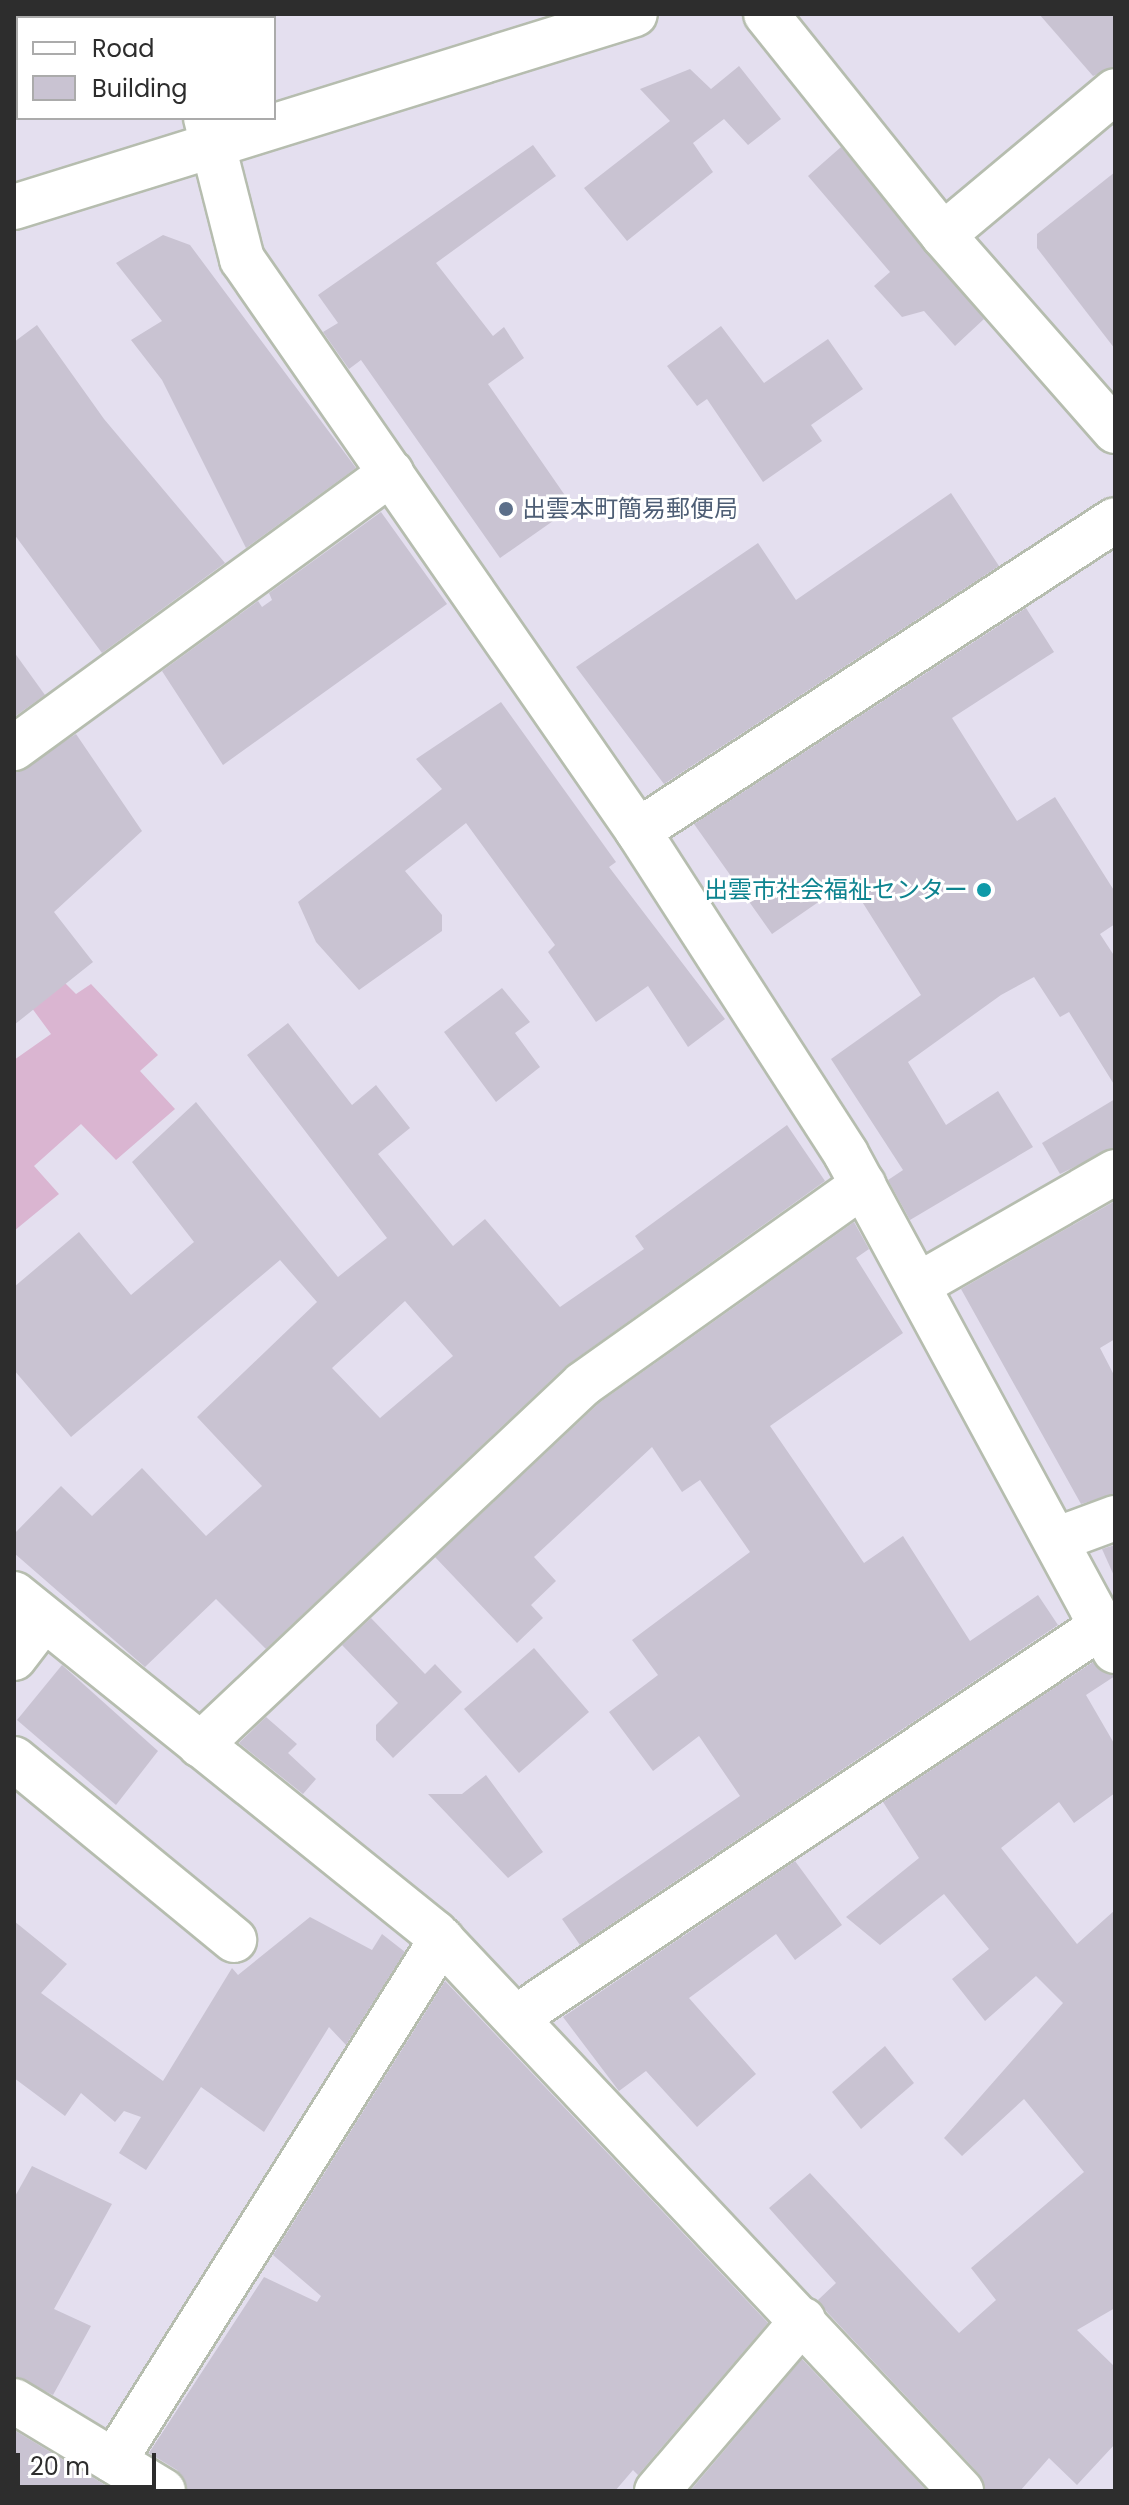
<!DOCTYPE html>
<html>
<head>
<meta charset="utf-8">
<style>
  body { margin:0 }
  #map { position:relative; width:1129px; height:2505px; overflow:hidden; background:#e4dfef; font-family:Poppins,"Noto Sans JP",sans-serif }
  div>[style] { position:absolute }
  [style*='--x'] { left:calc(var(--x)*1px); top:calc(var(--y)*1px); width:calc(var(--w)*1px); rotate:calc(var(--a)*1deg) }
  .cemetery>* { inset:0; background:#dab5d1 }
  .building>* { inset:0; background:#c9c3d2 }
  .path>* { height:5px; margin-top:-2.5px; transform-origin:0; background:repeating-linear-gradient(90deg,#fff 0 6px,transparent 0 10px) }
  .roads { filter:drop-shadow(2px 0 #b6bdaf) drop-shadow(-2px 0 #b6bdaf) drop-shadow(0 2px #b6bdaf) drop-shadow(0 -2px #b6bdaf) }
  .street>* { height:44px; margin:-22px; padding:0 22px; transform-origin:22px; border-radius:22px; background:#fff }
  .secondary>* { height:44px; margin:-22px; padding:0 22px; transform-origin:22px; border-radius:22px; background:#fff }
  .dots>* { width:22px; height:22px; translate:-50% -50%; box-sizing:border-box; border:4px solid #fff; border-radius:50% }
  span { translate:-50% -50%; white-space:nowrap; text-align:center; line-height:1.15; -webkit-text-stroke:6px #fff; paint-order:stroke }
  .service-label { font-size:24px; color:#4e5e75 }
  .left { translate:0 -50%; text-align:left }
  .culture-label { font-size:24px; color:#0d838f }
  .right { translate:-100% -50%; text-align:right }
  .frame { position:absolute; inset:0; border:16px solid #2d2d2d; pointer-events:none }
  .legend { position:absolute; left:16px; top:16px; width:260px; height:104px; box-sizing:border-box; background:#fff; border:2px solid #ababab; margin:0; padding:10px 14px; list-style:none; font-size:24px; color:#2d2d2d }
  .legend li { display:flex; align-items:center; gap:16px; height:40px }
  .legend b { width:40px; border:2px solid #ababab }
  .scale { position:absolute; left:16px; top:2453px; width:140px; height:36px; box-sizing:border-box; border:4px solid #2d2d2d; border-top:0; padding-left:10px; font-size:24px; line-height:28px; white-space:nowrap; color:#2d2d2d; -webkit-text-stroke:6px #fff; paint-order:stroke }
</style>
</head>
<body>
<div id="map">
  <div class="cemetery">
    <div style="clip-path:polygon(57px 975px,76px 994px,91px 984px,158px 1055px,140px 1071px,175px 1109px,116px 1160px,81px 1124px,34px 1166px,59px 1194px,14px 1231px,14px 1060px,51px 1034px,23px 996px)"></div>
  </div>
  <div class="building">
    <div style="clip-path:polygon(1039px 14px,1115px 14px,1115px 67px,1093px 76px)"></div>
    <div style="clip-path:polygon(739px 66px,781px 119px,748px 145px,724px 119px,693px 143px,713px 172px,627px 241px,584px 188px,670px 121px,640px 89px,690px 69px,711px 89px)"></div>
    <div style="clip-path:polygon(533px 145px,556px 176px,436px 263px,493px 336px,504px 327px,524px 358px,488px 384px,573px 507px,500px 558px,361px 360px,349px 369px,323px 332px,338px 323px,318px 295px)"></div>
    <div style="clip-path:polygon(841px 147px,984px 319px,955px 346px,924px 311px,902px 317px,874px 286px,890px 272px,808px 176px)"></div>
    <div style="clip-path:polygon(1115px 172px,1115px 349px,1037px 248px,1037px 234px)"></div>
    <div style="clip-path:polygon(163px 235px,190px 245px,356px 468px,246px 548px,162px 380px,131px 340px,162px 321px,116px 263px)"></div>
    <div style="clip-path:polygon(37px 325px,104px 419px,225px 563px,102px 653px,14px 534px,14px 342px)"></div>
    <div style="clip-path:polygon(721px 326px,764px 383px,828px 339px,863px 389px,811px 425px,822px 441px,763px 482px,707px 399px,697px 406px,667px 366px)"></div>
    <div style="clip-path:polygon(951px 493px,999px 566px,664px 784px,576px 667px,758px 543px,796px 600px)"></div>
    <div style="clip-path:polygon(381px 512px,447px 604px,223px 765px,162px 671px,258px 601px,262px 607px,272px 600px,269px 593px)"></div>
    <div style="clip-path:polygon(1026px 608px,1054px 652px,952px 718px,1017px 821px,1055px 797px,1115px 892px,1115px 924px,1100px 934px,1115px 957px,1115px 1086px,1069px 1012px,1060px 1017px,1034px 977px,1001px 995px,908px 1062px,946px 1125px,998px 1091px,1033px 1147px,910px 1220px,888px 1180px,903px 1170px,831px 1059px,921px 995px,849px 881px,772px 934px,694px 824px)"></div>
    <div style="clip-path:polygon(14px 652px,45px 695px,14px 717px)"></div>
    <div style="clip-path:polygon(501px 702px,616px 862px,609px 867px,725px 1019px,688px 1047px,648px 986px,596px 1022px,548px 952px,555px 945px,466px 823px,405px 871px,442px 915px,442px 931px,359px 990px,316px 942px,298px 902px,442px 789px,416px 759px)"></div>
    <div style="clip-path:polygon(76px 734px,142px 831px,54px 912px,93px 962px,14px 1025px,14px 773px)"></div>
    <div style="clip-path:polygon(502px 988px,530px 1022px,515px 1033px,540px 1067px,496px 1102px,444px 1032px)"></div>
    <div style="clip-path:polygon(evenodd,288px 1023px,352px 1105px,376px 1085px,410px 1128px,378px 1154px,453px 1246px,485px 1219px,560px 1307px,644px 1249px,635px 1236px,787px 1125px,825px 1181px,566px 1366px,266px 1649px,216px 1599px,145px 1667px,14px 1553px,14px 1534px,61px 1486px,92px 1516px,142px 1468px,206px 1536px,262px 1486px,197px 1417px,317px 1302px,280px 1260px,71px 1437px,14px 1370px,14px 1287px,79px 1232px,131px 1295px,194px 1242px,132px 1162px,196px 1102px,338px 1277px,387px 1238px,247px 1055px,288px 1023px,405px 1301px,453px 1356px,380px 1418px,332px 1368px,405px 1301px)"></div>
    <div style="clip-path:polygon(1115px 1099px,1115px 1147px,1060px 1174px,1042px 1143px)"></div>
    <div style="clip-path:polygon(1115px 1201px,1115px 1339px,1100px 1348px,1115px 1377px,1115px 1494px,1081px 1504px,961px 1289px)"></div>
    <div style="clip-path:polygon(854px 1222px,869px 1249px,856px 1258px,903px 1333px,770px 1426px,864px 1563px,903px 1536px,970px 1641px,1038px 1595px,1058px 1625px,580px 1945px,562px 1919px,740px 1796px,699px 1736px,653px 1771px,609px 1712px,658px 1675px,632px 1640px,750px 1552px,700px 1480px,682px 1492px,652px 1447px,534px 1557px,556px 1581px,531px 1605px,543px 1618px,517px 1643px,435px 1557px,599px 1403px)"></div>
    <div style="clip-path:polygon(1115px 1545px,1115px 1578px,1102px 1549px)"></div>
    <div style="clip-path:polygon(371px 1618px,425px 1674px,435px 1664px,462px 1692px,393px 1758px,376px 1740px,376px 1725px,398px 1703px,342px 1645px)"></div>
    <div style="clip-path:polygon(534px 1648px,589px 1712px,519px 1773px,464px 1709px)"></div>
    <div style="clip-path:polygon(1093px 1662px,1115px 1676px,1086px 1695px,1115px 1745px,1115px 1793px,1074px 1823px,1059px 1802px,1001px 1848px,1077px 1944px,1115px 1910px,1115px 2308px,1077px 2330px,1115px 2367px,1115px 2444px,1077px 2485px,1049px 2458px,1020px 2491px,985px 2491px,979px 2474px,827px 2312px,818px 2300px,836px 2283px,769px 2208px,810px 2173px,959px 2333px,996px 2300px,971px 2268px,1084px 2172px,1024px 2099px,962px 2156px,944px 2138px,1063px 2003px,1036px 1976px,985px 2021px,952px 1979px,989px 1949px,944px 1894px,880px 1945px,846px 1917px,919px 1858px,883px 1802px)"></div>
    <div style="clip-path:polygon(62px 1665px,158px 1751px,116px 1805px,17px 1720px)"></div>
    <div style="clip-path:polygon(266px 1717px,297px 1744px,288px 1753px,316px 1779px,303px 1794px,239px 1743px)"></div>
    <div style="clip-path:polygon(486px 1775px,543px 1852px,508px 1878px,428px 1794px,462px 1794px)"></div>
    <div style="clip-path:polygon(795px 1861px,842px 1925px,795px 1960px,776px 1934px,689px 1998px,756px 2074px,697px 2127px,646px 2071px,619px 2091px,563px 2017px)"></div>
    <div style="clip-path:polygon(310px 1917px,372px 1950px,382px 1934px,405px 1952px,346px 2045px,329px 2027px,264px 2132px,201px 2087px,146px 2170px,119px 2153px,141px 2117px,124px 2111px,115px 2122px,81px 2093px,65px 2116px,14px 2078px,14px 1921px,67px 1964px,41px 1993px,163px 2081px,232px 1968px,238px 1975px)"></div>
    <div style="clip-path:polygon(445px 1981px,768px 2323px,638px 2475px,633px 2470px,615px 2491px,188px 2491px,177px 2470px,149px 2453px,264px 2277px,317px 2302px,321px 2296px,273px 2255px)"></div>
    <div style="clip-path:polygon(885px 2046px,914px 2083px,861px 2129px,832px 2092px)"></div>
    <div style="clip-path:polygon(32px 2166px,112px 2204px,54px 2309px,91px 2326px,53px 2395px,14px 2376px,14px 2198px)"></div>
    <div style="clip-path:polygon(802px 2359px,927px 2491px,690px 2491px)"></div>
    <div style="clip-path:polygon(14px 2430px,115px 2491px,14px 2491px)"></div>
  </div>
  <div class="path">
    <div style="--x:62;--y:18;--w:5;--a:-53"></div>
    <div style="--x:14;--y:74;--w:6;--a:-51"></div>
  </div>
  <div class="roads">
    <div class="street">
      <div style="--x:187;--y:14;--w:4;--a:76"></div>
      <div style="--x:766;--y:14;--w:283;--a:51.3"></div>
      <div style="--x:943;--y:235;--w:261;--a:48.7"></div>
      <div style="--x:206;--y:118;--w:146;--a:75.7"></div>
      <div style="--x:242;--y:259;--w:696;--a:55.3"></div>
      <div style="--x:638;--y:831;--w:384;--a:57.2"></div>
      <div style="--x:846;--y:1154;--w:565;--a:61.58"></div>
      <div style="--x:943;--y:235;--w:224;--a:-39.9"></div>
      <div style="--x:14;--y:748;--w:467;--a:-36.1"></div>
      <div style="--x:638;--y:831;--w:569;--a:-33.1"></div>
      <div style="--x:918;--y:1285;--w:227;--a:-29.8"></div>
      <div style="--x:1058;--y:1539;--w:61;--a:-20.2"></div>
      <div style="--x:14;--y:1594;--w:541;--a:38.84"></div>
      <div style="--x:435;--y:1933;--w:767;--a:46.69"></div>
      <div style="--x:14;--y:1658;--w:48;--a:-52.7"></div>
      <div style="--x:200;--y:1745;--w:526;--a:-43.31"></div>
      <div style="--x:583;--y:1384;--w:344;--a:-35.4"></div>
      <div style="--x:14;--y:1759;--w:285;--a:39.4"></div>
      <div style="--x:520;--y:2015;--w:700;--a:-33.76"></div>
      <div style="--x:14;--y:2401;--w:174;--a:31.1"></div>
      <div style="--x:114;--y:2461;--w:616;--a:-57.86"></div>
      <div style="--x:657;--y:2491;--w:225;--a:-49.5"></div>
    </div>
    <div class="secondary">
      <div style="--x:14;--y:207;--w:650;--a:-17.26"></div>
    </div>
  </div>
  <div class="dots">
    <div style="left:506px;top:509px;background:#5c6f8a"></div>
    <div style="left:984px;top:890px;background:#0f9aa8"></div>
  </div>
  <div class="service-label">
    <span class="left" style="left:522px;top:509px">出雲本町簡易郵便局</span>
  </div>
  <div class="culture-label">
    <span class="right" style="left:968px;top:890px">出雲市社会福祉センター</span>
  </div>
  <div class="frame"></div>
  <ul class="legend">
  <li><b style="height:10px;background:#fff"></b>Road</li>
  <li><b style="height:22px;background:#c9c3d2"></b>Building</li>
  </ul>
  <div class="scale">20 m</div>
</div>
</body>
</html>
